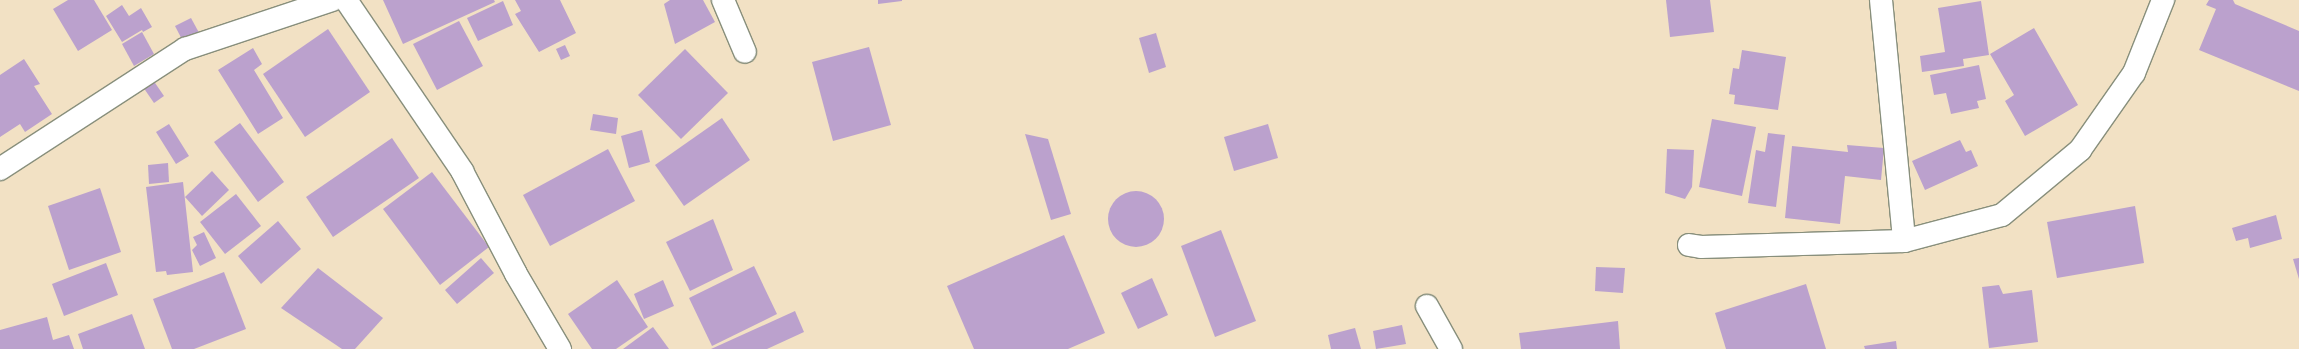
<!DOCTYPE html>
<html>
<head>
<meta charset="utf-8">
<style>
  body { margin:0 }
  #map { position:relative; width:2299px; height:349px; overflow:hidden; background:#f2e1c4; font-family:"Libre Bodoni",serif }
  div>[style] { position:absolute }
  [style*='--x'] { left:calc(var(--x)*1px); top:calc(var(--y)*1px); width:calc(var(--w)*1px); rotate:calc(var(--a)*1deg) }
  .building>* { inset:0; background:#bba1cd }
  .round { border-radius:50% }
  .roads { filter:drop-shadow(1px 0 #888f7c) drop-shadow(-1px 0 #888f7c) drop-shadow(0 1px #888f7c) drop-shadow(0 -1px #888f7c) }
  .minor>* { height:22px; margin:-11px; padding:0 11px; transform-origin:11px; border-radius:11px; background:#fff }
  span { translate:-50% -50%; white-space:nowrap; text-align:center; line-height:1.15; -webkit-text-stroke:4px #fff; paint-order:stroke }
</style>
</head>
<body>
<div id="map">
  <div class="building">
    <div style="clip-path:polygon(68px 0,94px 0,112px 30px,78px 51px,53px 9px)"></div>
    <div style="clip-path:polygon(383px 0,494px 0,495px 2px,403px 44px)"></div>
    <div style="clip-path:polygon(515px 0,560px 0,576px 33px,539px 52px,515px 14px,521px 11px)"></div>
    <div style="clip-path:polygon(670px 0,703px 0,715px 22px,675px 44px,664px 4px)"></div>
    <div style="clip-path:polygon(878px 0,902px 0,902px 1px,878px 4px)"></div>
    <div style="clip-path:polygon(1666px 0,1710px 0,1714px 32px,1670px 37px)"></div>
    <div style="clip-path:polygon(2209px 0,2233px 0,2235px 4px,2299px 31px,2299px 91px,2199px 50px,2216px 9px,2206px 5px)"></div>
    <div style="clip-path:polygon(503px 1px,513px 25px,478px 41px,467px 18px)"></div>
    <div style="clip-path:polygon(1981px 1px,1989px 55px,1963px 59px,1964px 66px,1922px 72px,1920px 56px,1945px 52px,1938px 8px)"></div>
    <div style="clip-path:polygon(122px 5px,129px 16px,141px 8px,152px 27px,143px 32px,142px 30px,122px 42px,106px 16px)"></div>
    <div style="clip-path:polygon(191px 18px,203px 40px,187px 49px,175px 26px)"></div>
    <div style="clip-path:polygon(459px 21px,483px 66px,437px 90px,413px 44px)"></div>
    <div style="clip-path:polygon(2034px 28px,2078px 105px,2025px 136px,2005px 101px,2014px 95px,1990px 54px)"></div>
    <div style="clip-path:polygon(328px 29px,370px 92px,305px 137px,263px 74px)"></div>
    <div style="clip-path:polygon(142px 32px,154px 54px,134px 66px,122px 44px)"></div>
    <div style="clip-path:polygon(1156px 33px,1166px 67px,1149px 73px,1139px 38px)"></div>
    <div style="clip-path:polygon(565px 45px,570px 56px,561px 60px,556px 49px)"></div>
    <div style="clip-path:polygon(869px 47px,891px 125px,833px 141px,812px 62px)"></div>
    <div style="clip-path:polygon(253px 48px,262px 64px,254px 70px,283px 118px,258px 134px,218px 70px)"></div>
    <div style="clip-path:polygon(685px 49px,728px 93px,681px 139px,638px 95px)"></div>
    <div style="clip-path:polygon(1742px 50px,1786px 57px,1778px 110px,1734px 104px,1735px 95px,1729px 94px,1733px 68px,1739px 69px)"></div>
    <div style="clip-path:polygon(24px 59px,40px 84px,34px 86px,52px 114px,25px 132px,20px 124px,0 137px,0 75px)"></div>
    <div style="clip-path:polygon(1979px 65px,1986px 99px,1977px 101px,1979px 108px,1951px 114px,1946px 93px,1934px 95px,1930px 75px)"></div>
    <div style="clip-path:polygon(153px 80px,164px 96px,154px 103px,143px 87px)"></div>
    <div style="clip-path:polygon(593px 114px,618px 118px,616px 134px,590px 130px)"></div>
    <div style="clip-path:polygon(722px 118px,750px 160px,684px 206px,655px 165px)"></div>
    <div style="clip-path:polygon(1712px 119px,1756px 127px,1742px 196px,1699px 187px)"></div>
    <div style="clip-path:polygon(240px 123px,284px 182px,258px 202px,214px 142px)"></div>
    <div style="clip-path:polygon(169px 124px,189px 156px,176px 164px,156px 132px)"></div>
    <div style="clip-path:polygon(1268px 124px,1278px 158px,1234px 171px,1224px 137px)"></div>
    <div style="clip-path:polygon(642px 130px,650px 162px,629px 168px,621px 136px)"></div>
    <div style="clip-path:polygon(1768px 133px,1785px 135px,1776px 207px,1748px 203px,1756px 150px,1765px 152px)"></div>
    <div style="clip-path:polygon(1025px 134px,1048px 139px,1071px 214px,1051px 220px)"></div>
    <div style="clip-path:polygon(392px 138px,419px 178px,333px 237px,306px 197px)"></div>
    <div style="clip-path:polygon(1960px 140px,1966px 152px,1971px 150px,1978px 166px,1925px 190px,1912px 161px)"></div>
    <div style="clip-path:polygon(1847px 145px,1884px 148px,1881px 180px,1845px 176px,1840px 224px,1785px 218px,1792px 146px,1848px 152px)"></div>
    <div style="clip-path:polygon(608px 149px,635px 201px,550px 246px,523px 195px)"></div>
    <div style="clip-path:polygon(1667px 149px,1694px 150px,1692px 187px,1685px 199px,1665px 193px)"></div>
    <div style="clip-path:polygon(168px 163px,169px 182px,149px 184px,148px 165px)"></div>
    <div style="clip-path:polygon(212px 171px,229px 190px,202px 216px,185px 197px)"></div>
    <div style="clip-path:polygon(432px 172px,489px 247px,440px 285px,383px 209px)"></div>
    <div style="clip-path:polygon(183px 182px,193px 272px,167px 275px,166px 271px,156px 272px,146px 187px)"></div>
    <div style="clip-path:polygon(100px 188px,121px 252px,69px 270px,48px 206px)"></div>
    <div class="round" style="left:1108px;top:191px;width:56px;height:56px"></div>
    <div style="clip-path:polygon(236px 194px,261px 226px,225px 254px,200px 222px)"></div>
    <div style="clip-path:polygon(2135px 206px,2144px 263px,2057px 278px,2047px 222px)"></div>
    <div style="clip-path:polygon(2276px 215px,2282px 239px,2250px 248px,2248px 238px,2236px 241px,2232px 228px)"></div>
    <div style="clip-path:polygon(713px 219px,733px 270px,690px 291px,666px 242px)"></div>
    <div style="clip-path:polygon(278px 221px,301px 249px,261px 284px,238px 256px)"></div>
    <div style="clip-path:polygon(1221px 230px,1256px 321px,1215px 337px,1181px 246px)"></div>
    <div style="clip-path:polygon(204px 232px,216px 258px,200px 266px,192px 250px,197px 245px,193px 237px)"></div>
    <div style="clip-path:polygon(1064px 235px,1105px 333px,1068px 349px,974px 349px,947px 286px)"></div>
    <div style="clip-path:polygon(481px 258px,494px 273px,457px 304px,445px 290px)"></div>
    <div style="clip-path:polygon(2299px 258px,2299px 279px,2293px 259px)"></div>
    <div style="clip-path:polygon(106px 263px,118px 295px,64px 316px,52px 284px)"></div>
    <div style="clip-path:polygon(754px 266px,777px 314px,712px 346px,689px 298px)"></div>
    <div style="clip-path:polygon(1596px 267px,1625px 268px,1623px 293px,1595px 291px)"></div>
    <div style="clip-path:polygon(318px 268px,383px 318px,355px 349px,342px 349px,281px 308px)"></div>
    <div style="clip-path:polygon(224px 272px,246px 329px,194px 349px,172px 349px,153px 299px)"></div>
    <div style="clip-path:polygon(1152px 278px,1168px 315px,1138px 329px,1121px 293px)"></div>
    <div style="clip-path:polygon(617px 280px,648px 327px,616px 349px,592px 349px,568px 314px)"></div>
    <div style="clip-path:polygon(663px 280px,674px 306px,644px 319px,634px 294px)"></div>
    <div style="clip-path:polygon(1806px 284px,1826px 349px,1726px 349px,1715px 313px)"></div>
    <div style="clip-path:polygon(1999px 285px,2003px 294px,2032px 290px,2038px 342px,1989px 348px,1982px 287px)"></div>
    <div style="clip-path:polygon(795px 311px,804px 332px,767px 349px,711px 349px)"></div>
    <div style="clip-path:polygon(132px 314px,145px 349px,83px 349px,78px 334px)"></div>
    <div style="clip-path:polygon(47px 317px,53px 340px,69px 335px,74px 349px,0 349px,0 330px)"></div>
    <div style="clip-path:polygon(1618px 321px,1620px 349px,1521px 349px,1519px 333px)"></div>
    <div style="clip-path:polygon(1402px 325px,1406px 344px,1376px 349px,1373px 331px)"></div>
    <div style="clip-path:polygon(653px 327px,669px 349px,623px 349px)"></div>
    <div style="clip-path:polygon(1355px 328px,1361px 349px,1331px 349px,1328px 335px)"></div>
    <div style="clip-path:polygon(1896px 341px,1897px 349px,1865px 349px,1864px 346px)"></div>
  </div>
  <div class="roads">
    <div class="minor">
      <div style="--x:346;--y:0;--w:207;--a:55.8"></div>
      <div style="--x:462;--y:171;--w:116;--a:62.3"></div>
      <div style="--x:516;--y:274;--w:87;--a:59.6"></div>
      <div style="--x:723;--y:0;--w:56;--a:67.1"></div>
      <div style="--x:1881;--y:0;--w:242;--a:84.5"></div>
      <div style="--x:0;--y:169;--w:221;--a:-33"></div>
      <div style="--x:185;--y:49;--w:155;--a:-18.4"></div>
      <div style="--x:1689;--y:245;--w:12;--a:9"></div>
      <div style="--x:1701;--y:247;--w:203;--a:-1.7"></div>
      <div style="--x:1904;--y:241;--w:101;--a:-14.9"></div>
      <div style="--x:2002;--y:215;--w:102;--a:-39.8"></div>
      <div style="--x:2080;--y:150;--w:94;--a:-55"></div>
      <div style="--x:2134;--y:73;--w:79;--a:-68.3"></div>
      <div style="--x:1427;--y:306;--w:49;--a:60.8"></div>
    </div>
  </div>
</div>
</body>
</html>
